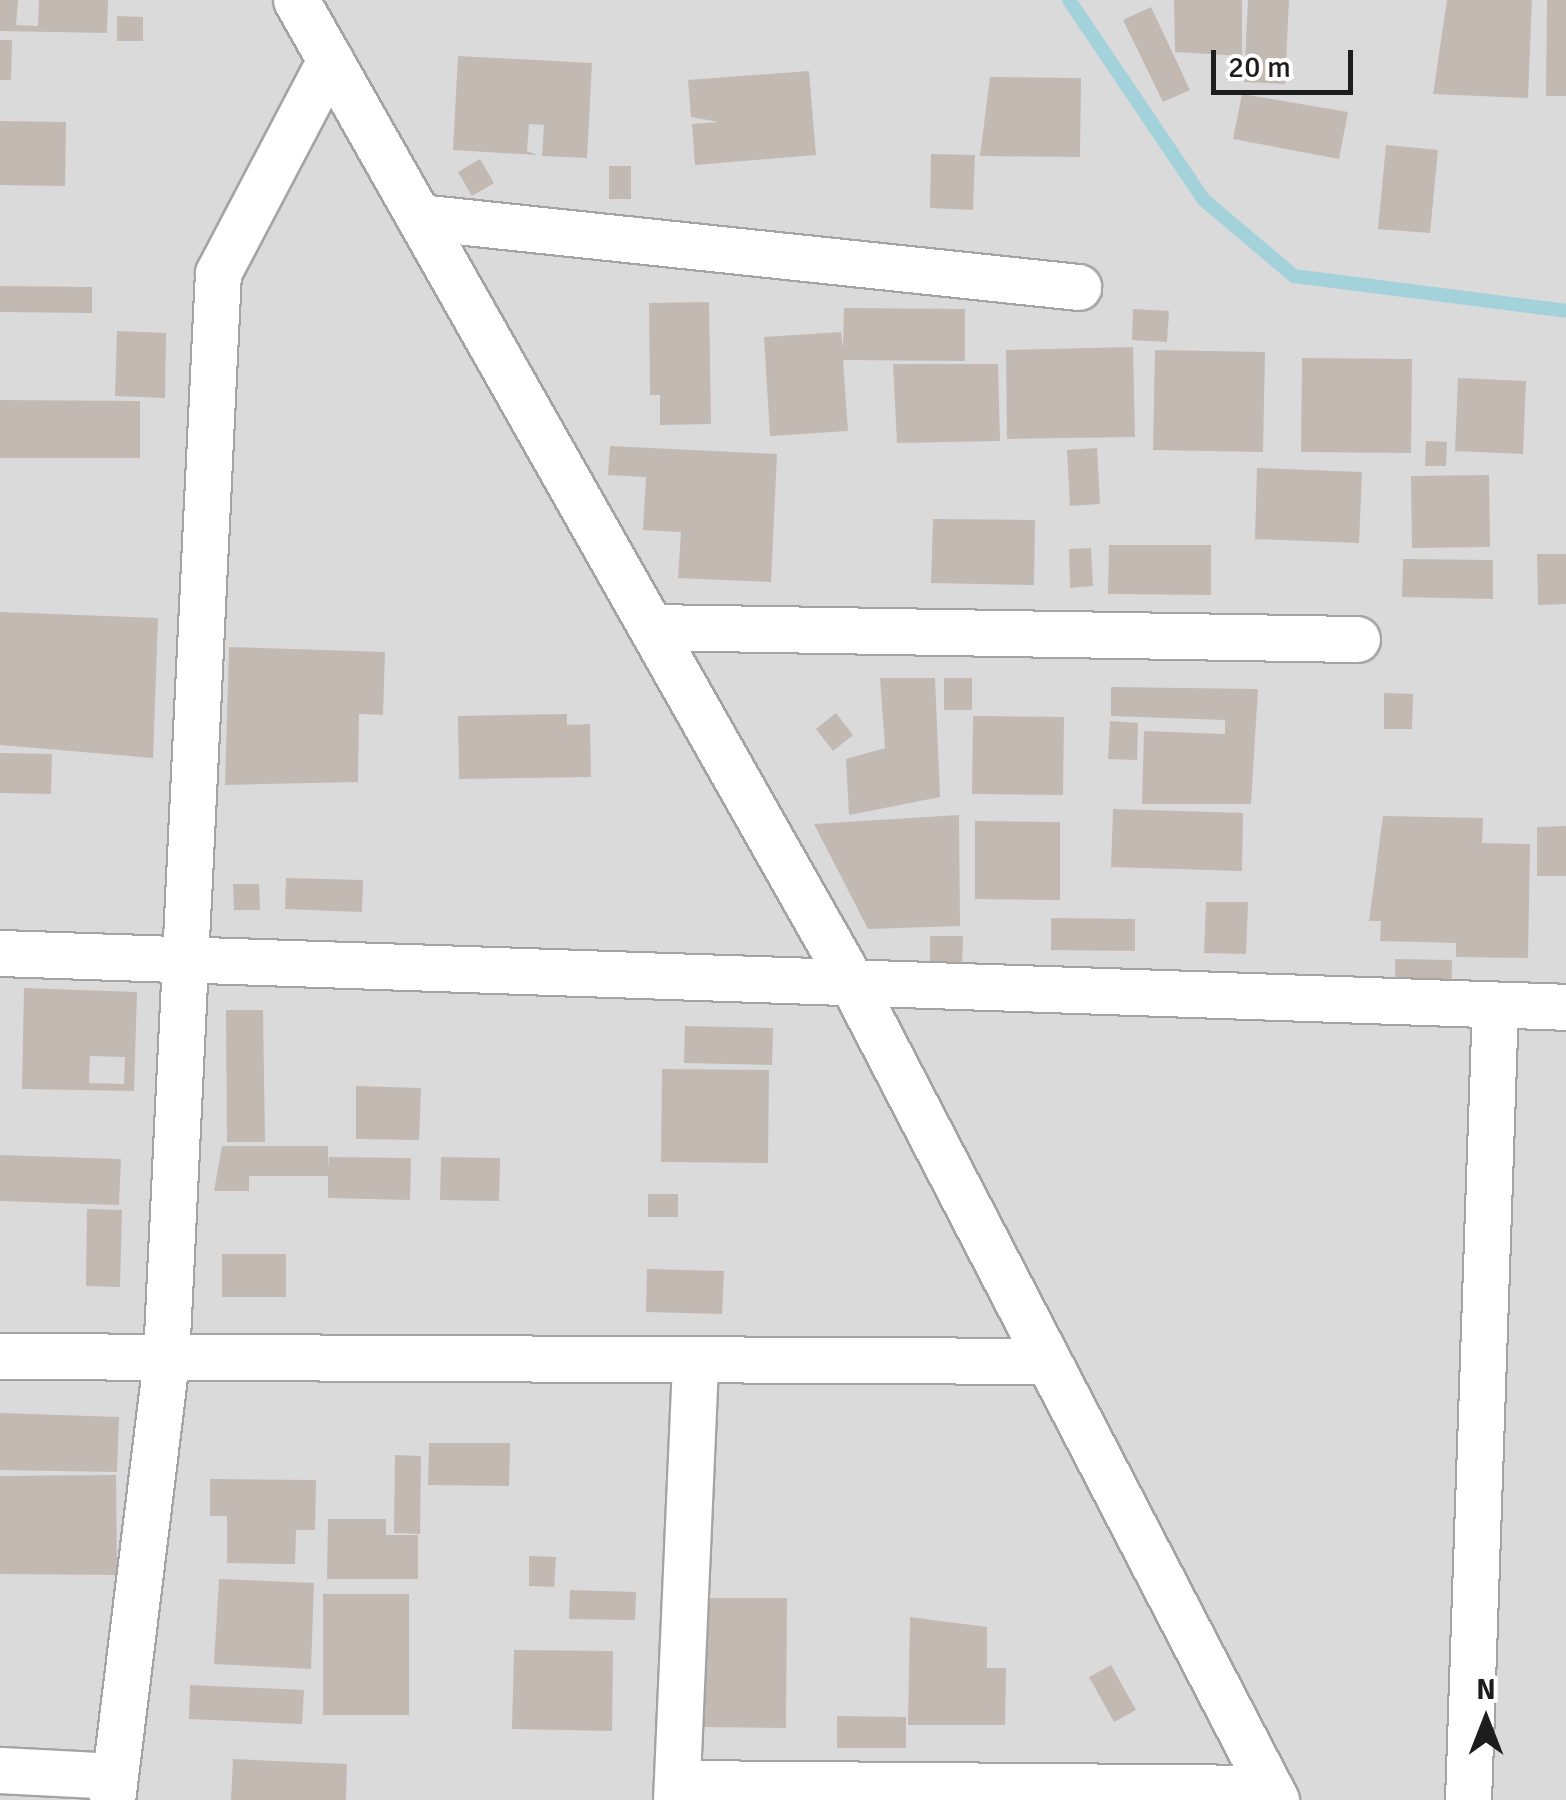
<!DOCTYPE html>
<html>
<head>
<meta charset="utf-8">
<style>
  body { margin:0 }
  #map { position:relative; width:1566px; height:1800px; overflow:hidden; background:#eeeae3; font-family:Signika,sans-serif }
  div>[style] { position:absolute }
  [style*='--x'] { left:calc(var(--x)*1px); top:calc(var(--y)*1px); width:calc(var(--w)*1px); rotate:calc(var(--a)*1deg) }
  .residential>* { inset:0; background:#dbdada }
  .stream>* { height:14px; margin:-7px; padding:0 7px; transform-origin:7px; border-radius:7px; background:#a4d2db }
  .building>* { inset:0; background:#c2b9b3 }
  .roads { filter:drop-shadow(2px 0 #a4a4a4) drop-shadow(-2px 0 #a4a4a4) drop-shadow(0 2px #a4a4a4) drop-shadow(0 -2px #a4a4a4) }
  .minor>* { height:45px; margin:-22.5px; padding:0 22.5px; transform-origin:22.5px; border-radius:22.5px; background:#fff }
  span { translate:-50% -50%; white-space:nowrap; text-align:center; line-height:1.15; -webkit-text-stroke:8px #fff; paint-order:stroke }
  .north { position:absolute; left:1436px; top:1670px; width:100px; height:100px; -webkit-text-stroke:8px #fff; paint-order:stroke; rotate:0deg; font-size:28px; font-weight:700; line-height:40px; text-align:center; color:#1d1d1d }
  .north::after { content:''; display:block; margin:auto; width:35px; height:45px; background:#1d1d1d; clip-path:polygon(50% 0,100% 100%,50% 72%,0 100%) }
  .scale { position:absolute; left:1211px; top:50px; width:142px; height:45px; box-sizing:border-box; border:5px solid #1d1d1d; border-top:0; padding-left:12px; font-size:30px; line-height:35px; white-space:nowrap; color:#1d1d1d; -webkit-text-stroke:8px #fff; paint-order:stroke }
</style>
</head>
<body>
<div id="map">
  <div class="residential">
    <div style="clip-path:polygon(0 0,1566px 0,1566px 1800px,0 1800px)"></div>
  </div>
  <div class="stream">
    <div style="--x:1069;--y:0;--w:241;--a:56"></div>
    <div style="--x:1204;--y:200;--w:118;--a:40.2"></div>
    <div style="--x:1294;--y:276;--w:274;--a:7.3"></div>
  </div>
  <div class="building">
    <div style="clip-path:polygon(0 0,18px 0,16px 25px,38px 26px,39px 0,108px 0,107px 33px,0 31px)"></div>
    <div style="clip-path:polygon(1174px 0,1242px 0,1242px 56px,1175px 52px)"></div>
    <div style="clip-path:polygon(1248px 0,1289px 0,1285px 84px,1244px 82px)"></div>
    <div style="clip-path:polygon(1447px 0,1532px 0,1528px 98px,1433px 94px)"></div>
    <div style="clip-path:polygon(1547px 0,1566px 0,1566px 96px,1546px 96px)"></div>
    <div style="clip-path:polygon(1151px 7px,1190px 90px,1163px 102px,1123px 20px)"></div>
    <div style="clip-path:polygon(117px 16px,143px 17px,143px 41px,117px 41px)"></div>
    <div style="clip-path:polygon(0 40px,12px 40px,11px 80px,0 80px)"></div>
    <div style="clip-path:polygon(458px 56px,592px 63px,587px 158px,542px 156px,544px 125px,529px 124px,527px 151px,537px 155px,453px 150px)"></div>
    <div style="clip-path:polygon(809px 71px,816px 155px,695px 165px,692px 124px,719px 122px,691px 117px,688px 80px)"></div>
    <div style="clip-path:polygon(990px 77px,1081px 78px,1080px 157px,980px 156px)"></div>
    <div style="clip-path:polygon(1242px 94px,1348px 112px,1339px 159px,1233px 139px)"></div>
    <div style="clip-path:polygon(0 121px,66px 122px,65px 186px,0 185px)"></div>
    <div style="clip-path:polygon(1386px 145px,1438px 150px,1430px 233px,1378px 229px)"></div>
    <div style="clip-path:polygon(931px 154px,975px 155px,973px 210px,930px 208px)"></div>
    <div style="clip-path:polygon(480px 159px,494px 183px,472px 196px,458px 172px)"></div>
    <div style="clip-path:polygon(609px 166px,631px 166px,631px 199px,609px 199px)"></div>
    <div style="clip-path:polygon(0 286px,92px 287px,92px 313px,0 312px)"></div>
    <div style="clip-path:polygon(709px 302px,711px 424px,660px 425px,660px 395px,650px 395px,649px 303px)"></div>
    <div style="clip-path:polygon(844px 308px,965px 309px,965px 361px,843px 360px,848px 431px,770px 436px,764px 337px,841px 332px,843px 349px)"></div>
    <div style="clip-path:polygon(1133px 309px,1169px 311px,1167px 342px,1132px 340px)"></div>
    <div style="clip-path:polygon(117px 331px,166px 333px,165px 398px,115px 396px)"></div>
    <div style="clip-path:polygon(1133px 347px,1135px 437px,1007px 439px,1006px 350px)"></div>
    <div style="clip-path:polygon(1155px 350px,1265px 352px,1263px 452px,1153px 450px)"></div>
    <div style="clip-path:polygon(1302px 358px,1412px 359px,1411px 453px,1301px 452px)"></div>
    <div style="clip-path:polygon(893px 364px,998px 364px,1000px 441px,897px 443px)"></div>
    <div style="clip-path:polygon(1458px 378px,1526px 381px,1523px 454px,1455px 451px)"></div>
    <div style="clip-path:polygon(0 400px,140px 401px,140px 458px,0 458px)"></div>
    <div style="clip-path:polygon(1426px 441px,1447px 442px,1446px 466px,1425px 466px)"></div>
    <div style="clip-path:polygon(610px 446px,777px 454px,771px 582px,678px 578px,681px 532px,643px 530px,646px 477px,608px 475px)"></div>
    <div style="clip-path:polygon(1097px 448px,1100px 504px,1070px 506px,1067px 450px)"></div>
    <div style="clip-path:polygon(1257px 468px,1362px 472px,1359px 543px,1255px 539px)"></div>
    <div style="clip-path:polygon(1489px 475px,1490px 547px,1412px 548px,1411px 476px)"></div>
    <div style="clip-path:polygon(933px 519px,1035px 520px,1034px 585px,931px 583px)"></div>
    <div style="clip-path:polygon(1109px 545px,1211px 545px,1211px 595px,1108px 594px)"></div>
    <div style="clip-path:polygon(1091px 548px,1093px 586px,1070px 588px,1069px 549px)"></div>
    <div style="clip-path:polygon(1537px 554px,1566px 554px,1566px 604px,1538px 605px)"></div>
    <div style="clip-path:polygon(1403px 559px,1493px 560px,1493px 599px,1402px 597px)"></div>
    <div style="clip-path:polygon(0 612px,158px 618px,153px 758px,0 745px)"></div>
    <div style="clip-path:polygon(229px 647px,385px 652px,383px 715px,359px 714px,358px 782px,225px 785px)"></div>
    <div style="clip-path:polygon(880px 678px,935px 678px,940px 797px,849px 815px,846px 759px,885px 748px)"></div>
    <div style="clip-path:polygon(944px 678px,972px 678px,972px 710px,944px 710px)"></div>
    <div style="clip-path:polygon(1111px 687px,1258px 689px,1251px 804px,1142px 804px,1144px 731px,1225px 734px,1225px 720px,1111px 716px)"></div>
    <div style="clip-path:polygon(1384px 693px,1413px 694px,1412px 729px,1384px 729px)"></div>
    <div style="clip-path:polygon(836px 713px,853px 735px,833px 751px,816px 729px)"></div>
    <div style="clip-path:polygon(567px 714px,567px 725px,590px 724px,591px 777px,459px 779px,458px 716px)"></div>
    <div style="clip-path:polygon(973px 716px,1064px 717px,1063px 795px,972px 794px)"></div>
    <div style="clip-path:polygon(1110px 721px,1138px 723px,1137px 760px,1108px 759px)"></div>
    <div style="clip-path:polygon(0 753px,52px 754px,51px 794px,0 793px)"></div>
    <div style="clip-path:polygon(1113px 809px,1243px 813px,1242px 871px,1111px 867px)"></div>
    <div style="clip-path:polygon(959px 815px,960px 926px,868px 929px,814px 824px)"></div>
    <div style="clip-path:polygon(1383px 816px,1483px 818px,1482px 843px,1530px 844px,1528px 958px,1456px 957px,1456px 943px,1380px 941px,1381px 921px,1369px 921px)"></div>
    <div style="clip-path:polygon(975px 821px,1060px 822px,1060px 900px,975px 899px)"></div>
    <div style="clip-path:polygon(1566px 826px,1566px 876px,1537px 876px,1537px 827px)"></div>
    <div style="clip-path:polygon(286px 878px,363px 880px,362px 912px,285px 909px)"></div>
    <div style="clip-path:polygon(233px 884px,259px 884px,260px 910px,234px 910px)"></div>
    <div style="clip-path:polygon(1206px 902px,1248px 902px,1246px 954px,1204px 953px)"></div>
    <div style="clip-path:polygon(1051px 918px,1135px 919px,1135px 951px,1051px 950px)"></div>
    <div style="clip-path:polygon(930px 936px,963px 936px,962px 969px,930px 969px)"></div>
    <div style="clip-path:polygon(1395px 959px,1452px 960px,1451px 1001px,1395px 1000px)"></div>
    <div style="clip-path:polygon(evenodd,24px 988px,137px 992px,134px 1091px,22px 1089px,24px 988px,90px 1056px,125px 1057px,124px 1084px,89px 1083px,90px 1056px)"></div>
    <div style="clip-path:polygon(226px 1010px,263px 1010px,265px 1142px,227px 1142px)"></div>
    <div style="clip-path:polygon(685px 1026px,773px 1028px,772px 1065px,684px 1063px)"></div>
    <div style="clip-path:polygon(662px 1069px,769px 1070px,768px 1163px,661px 1162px)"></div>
    <div style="clip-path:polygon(356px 1086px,421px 1088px,419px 1140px,356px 1139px)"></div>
    <div style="clip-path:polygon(222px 1146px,328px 1146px,328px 1169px,329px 1157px,411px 1158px,410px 1200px,328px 1198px,328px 1176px,249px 1176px,249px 1191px,214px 1191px)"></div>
    <div style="clip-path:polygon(0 1155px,121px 1159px,119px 1205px,0 1201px)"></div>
    <div style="clip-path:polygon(441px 1157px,500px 1158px,499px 1201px,440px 1200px)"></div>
    <div style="clip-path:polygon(648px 1194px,678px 1194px,678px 1217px,648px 1217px)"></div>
    <div style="clip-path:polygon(87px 1209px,122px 1210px,120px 1287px,86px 1286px)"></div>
    <div style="clip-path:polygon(222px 1254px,286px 1254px,286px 1297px,222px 1297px)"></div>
    <div style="clip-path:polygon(647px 1269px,724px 1271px,722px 1314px,646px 1312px)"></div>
    <div style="clip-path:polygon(0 1413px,119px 1417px,117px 1472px,0 1470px)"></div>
    <div style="clip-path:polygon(429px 1443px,510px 1443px,509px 1486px,428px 1485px)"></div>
    <div style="clip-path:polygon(395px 1455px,421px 1456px,420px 1534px,394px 1533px)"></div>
    <div style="clip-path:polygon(116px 1475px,117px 1575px,0 1574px,0 1476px)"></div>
    <div style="clip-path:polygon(210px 1479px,316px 1480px,315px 1530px,296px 1530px,295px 1564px,227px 1563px,227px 1516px,210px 1516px)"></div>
    <div style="clip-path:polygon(328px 1519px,386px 1519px,386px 1535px,418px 1535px,418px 1579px,327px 1579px)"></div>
    <div style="clip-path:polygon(529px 1556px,556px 1557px,554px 1587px,529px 1586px)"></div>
    <div style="clip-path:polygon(219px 1579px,314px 1583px,311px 1669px,214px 1664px)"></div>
    <div style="clip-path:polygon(570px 1590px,636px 1592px,635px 1620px,569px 1619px)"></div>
    <div style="clip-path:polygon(323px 1594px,409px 1594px,409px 1715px,323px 1715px)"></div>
    <div style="clip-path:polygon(705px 1598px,787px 1598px,786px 1728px,704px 1727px)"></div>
    <div style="clip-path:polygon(910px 1617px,987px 1627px,987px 1668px,1006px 1668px,1005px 1725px,908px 1725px)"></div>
    <div style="clip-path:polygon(514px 1650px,613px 1651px,612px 1731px,512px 1729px)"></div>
    <div style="clip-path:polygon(1111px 1665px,1136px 1710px,1114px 1722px,1089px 1677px)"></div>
    <div style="clip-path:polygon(190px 1685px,304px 1690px,302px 1724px,189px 1719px)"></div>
    <div style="clip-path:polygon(837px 1716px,906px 1717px,906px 1748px,837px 1748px)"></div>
    <div style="clip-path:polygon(233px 1759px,347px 1764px,346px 1800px,231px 1800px)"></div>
  </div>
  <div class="roads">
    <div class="minor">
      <div style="--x:296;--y:0;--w:1127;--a:60.5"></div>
      <div style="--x:851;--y:981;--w:923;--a:62.57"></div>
      <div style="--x:419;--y:217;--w:663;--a:6.06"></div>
      <div style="--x:652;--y:627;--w:705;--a:0.98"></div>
      <div style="--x:0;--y:953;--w:1567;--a:1.97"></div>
      <div style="--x:0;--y:1356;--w:1048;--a:0.27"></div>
      <div style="--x:0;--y:1770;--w:113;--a:3"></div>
      <div style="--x:677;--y:1783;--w:593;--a:0.48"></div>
      <div style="--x:112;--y:1800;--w:445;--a:-83"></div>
      <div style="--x:166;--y:1358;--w:1086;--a:-87.26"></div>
      <div style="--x:218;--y:273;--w:241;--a:-62.3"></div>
      <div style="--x:676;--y:1800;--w:440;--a:-87.5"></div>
      <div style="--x:1468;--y:1800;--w:796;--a:-88.06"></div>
    </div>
  </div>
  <div class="north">N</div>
  <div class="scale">20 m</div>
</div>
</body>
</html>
